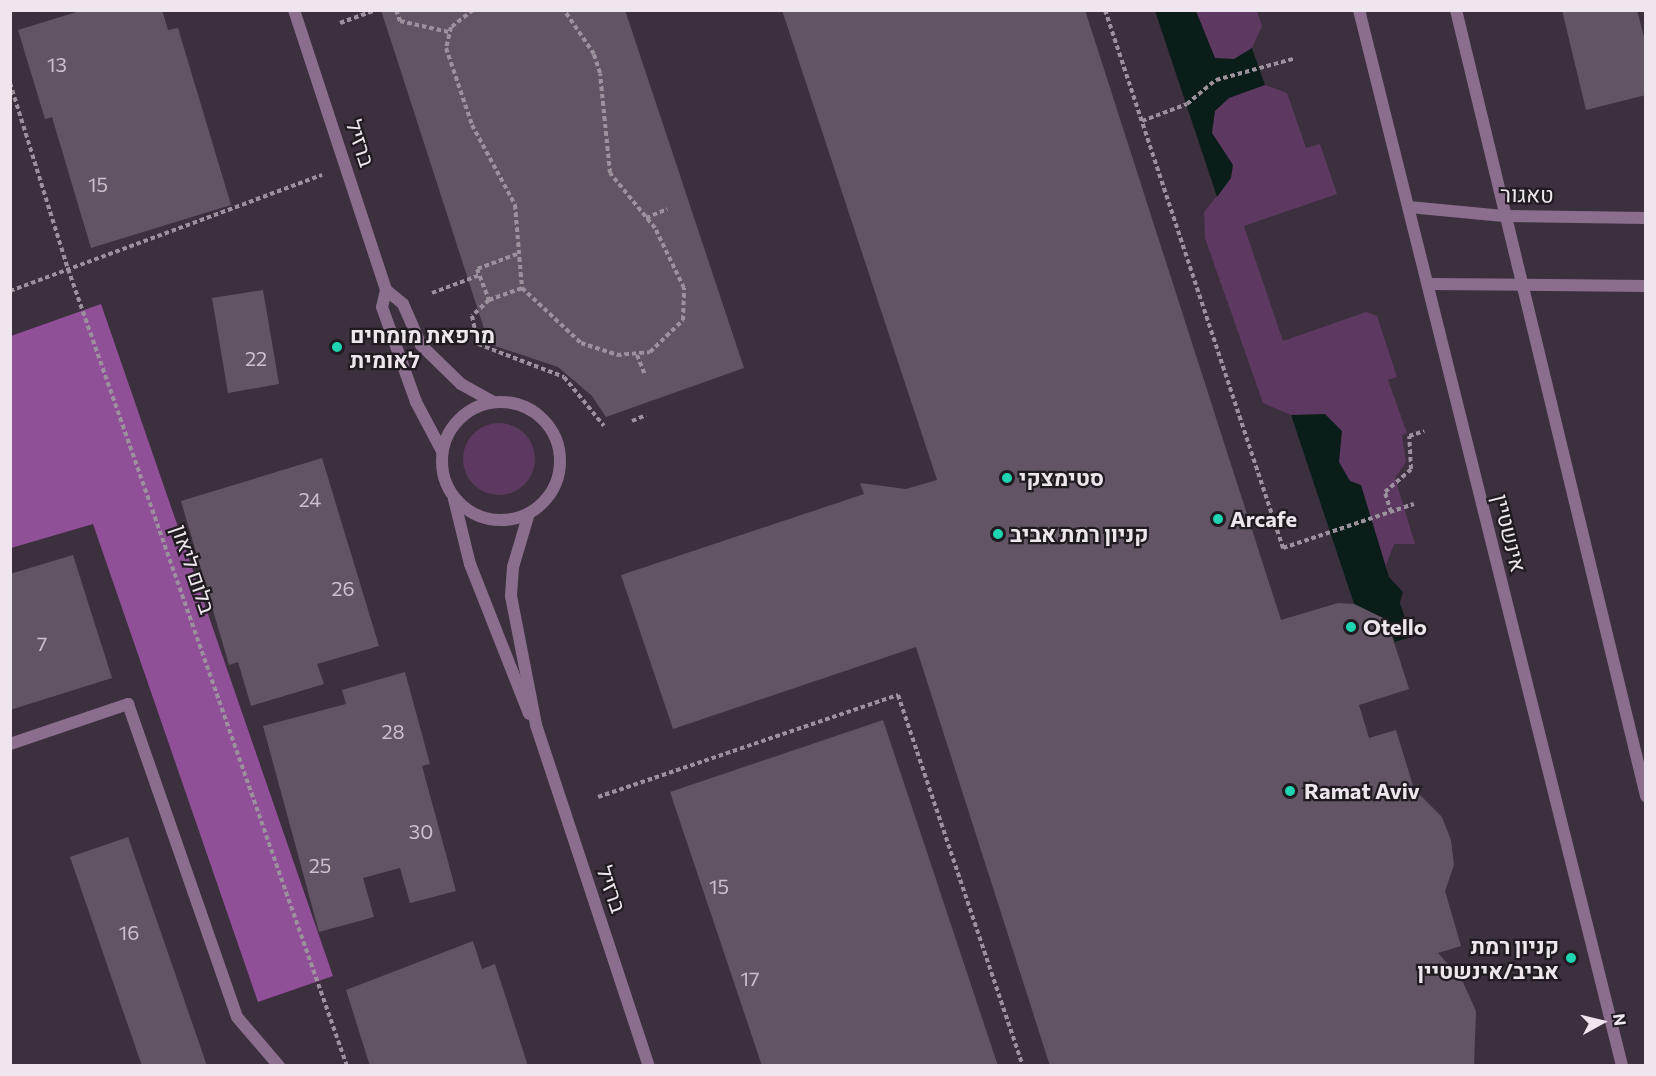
<!DOCTYPE html>
<html>
<head>
<meta charset="utf-8">
<style>
  body { margin:0 }
  #map { position:relative; width:1656px; height:1076px; overflow:hidden; background:#3d303e; font-family:Commissioner,Heebo,sans-serif }
  div>[style] { position:absolute }
  [style*='--x'] { left:calc(var(--x)*1px); top:calc(var(--y)*1px); width:calc(var(--w)*1px); rotate:calc(var(--a)*1deg) }
  .green>* { inset:0; background:#5d3961 }
  .round { border-radius:50% }
  .forest>* { inset:0; background:#8f5097 }
  .water>* { inset:0; background:#0b1d18 }
  .building>* { inset:0; background:#625464 }
  .path>* { height:4px; margin-top:-2px; transform-origin:0; background:repeating-linear-gradient(90deg,#9c929d 0 4.5px,transparent 0 7.5px) }
  .minor>* { height:12px; margin:-6px; padding:0 6px; transform-origin:6px; border-radius:6px; background:#8b6e8e }
  .minor>.ring { margin:-6px; padding:0; box-sizing:content-box; background:none; border:12px solid #8b6e8e; border-radius:50% }
  .tertiary>* { height:12px; margin:-6px; padding:0 6px; transform-origin:6px; border-radius:6px; background:#8b6e8e }
  .dots>* { width:16px; height:16px; translate:-50% -50%; box-sizing:border-box; border:3px solid #201a21; border-radius:50% }
  span { translate:-50% -50%; white-space:nowrap; text-align:center; line-height:1.15; -webkit-text-stroke:4.5px #201a21; paint-order:stroke }
  .number-label { font-size:20px; color:#cbc1cc }
  .number-label span { -webkit-text-stroke-width:0 }
  .street-label { font-size:22px; color:#eee5ef }
  .poi-label { font-size:22px; color:#eee5ef; font-weight:700 }
  .left { translate:0 -50%; text-align:left }
  .right { translate:-100% -50%; text-align:right }
  .frame { position:absolute; inset:0; border:12px solid #eee5ef; pointer-events:none }
  .north { position:absolute; left:1572px; top:992px; width:60px; height:60px; -webkit-text-stroke:4px #201a21; paint-order:stroke; rotate:82deg; font-size:16px; font-weight:700; line-height:24px; text-align:center; color:#eee5ef }
  .north::after { content:''; display:block; margin:auto; width:21px; height:27px; background:#eee5ef; clip-path:polygon(50% 0,100% 100%,50% 72%,0 100%) }
</style>
</head>
<body>
<div id="map">
  <div class="green">
    <div style="clip-path:polygon(1155px 11px,1257px 11px,1262px 26px,1252px 48px,1265px 85px,1287px 93px,1306px 148px,1320px 144px,1337px 194px,1244px 226px,1283px 341px,1366px 312px,1377px 316px,1397px 377px,1388px 380px,1407px 433px,1402px 435px,1406px 462px,1395px 478px,1415px 544px,1394px 544px,1386px 565px,1389px 578px,1403px 592px,1400px 603px,1412px 637px,1395px 642px,1383px 618px,1354px 604px,1291px 415px,1263px 403px,1205px 238px,1204px 212px,1217px 196px)"></div>
    <div class="round" style="left:463px;top:423px;width:72px;height:72px"></div>
  </div>
  <div class="forest">
    <div style="clip-path:polygon(101px 304px,333px 976px,258px 1002px,93px 524px,11px 548px,11px 336px)"></div>
  </div>
  <div class="water">
    <div style="clip-path:polygon(1155px 11px,1196px 11px,1215px 58px,1234px 59px,1252px 48px,1265px 85px,1229px 98px,1215px 111px,1212px 133px,1233px 165px,1231px 178px,1217px 197px)"></div>
    <div style="clip-path:polygon(1325px 414px,1342px 431px,1339px 462px,1350px 481px,1361px 485px,1389px 577px,1403px 592px,1400px 603px,1412px 637px,1395px 642px,1383px 618px,1354px 604px,1291px 415px)"></div>
  </div>
  <div class="building">
    <div style="clip-path:polygon(83px 10px,162px 10px,168px 30px,178px 28px,231px 205px,91px 248px,52px 117px,45px 119px,18px 30px)"></div>
    <div style="clip-path:polygon(381px 10px,625px 10px,744px 368px,606px 417px,592px 396px,558px 367px,489px 344px)"></div>
    <div style="clip-path:polygon(782px 10px,1085px 10px,1281px 620px,1338px 603px,1354px 604px,1383px 618px,1391px 633px,1409px 689px,1359px 705px,1369px 738px,1396px 730px,1414px 789px,1442px 817px,1451px 840px,1454px 865px,1445px 891px,1461px 946px,1438px 953px,1462px 980px,1476px 1011px,1474px 1066px,1050px 1066px,916px 647px,673px 729px,621px 575px,864px 494px,860px 483px,906px 489px,937px 480px)"></div>
    <div style="clip-path:polygon(1562px 10px,1637px 10px,1646px 45px,1646px 95px,1586px 110px)"></div>
    <div style="clip-path:polygon(263px 290px,279px 384px,228px 393px,212px 298px)"></div>
    <div style="clip-path:polygon(322px 458px,379px 646px,317px 664px,324px 684px,251px 706px,238px 662px,229px 665px,181px 501px)"></div>
    <div style="clip-path:polygon(73px 555px,112px 678px,10px 710px,10px 574px)"></div>
    <div style="clip-path:polygon(405px 672px,430px 764px,422px 766px,456px 891px,410px 903px,400px 868px,363px 878px,374px 917px,319px 932px,263px 726px,346px 704px,342px 690px)"></div>
    <div style="clip-path:polygon(883px 720px,998px 1066px,762px 1066px,670px 792px)"></div>
    <div style="clip-path:polygon(128px 837px,207px 1066px,142px 1066px,70px 857px)"></div>
    <div style="clip-path:polygon(473px 941px,482px 969px,495px 964px,528px 1066px,370px 1066px,346px 990px)"></div>
  </div>
  <div class="path">
    <div style="--x:396;--y:10;--w:12;--a:70"></div>
    <div style="--x:400;--y:21;--w:50;--a:12.7"></div>
    <div style="--x:473;--y:10;--w:28;--a:142"></div>
    <div style="--x:451;--y:27;--w:22;--a:103"></div>
    <div style="--x:446;--y:48;--w:81;--a:71.3"></div>
    <div style="--x:472;--y:125;--w:91;--a:61.7"></div>
    <div style="--x:515;--y:205;--w:83;--a:85.2"></div>
    <div style="--x:522;--y:288;--w:81;--a:43"></div>
    <div style="--x:581;--y:343;--w:38;--a:18"></div>
    <div style="--x:617;--y:355;--w:33;--a:-5"></div>
    <div style="--x:650;--y:352;--w:46;--a:-44.1"></div>
    <div style="--x:683;--y:320;--w:32;--a:-88"></div>
    <div style="--x:684;--y:288;--w:67;--a:-115.8"></div>
    <div style="--x:655;--y:228;--w:71;--a:-129.3"></div>
    <div style="--x:610;--y:173;--w:100;--a:-95.7"></div>
    <div style="--x:600;--y:73;--w:20;--a:-108"></div>
    <div style="--x:594;--y:54;--w:53;--a:-124.3"></div>
    <div style="--x:1105;--y:10;--w:567;--a:71.69"></div>
    <div style="--x:1283;--y:548;--w:138;--a:-18.6"></div>
    <div style="--x:340;--y:23;--w:38;--a:-20"></div>
    <div style="--x:10;--y:83;--w:195;--a:72.7"></div>
    <div style="--x:68;--y:269;--w:844;--a:70.71"></div>
    <div style="--x:1142;--y:121;--w:48;--a:-20.7"></div>
    <div style="--x:1187;--y:104;--w:38;--a:-40"></div>
    <div style="--x:1216;--y:80;--w:80;--a:-15.3"></div>
    <div style="--x:646;--y:218;--w:23;--a:-23"></div>
    <div style="--x:517;--y:254;--w:43;--a:159.4"></div>
    <div style="--x:477;--y:269;--w:33;--a:69"></div>
    <div style="--x:489;--y:300;--w:35;--a:-20"></div>
    <div style="--x:10;--y:291;--w:333;--a:-20.4"></div>
    <div style="--x:432;--y:293;--w:51;--a:-20.6"></div>
    <div style="--x:489;--y:300;--w:23;--a:137"></div>
    <div style="--x:472;--y:316;--w:29;--a:78"></div>
    <div style="--x:478;--y:344;--w:92;--a:21"></div>
    <div style="--x:564;--y:377;--w:63;--a:50.8"></div>
    <div style="--x:637;--y:355;--w:22;--a:68"></div>
    <div style="--x:632;--y:421;--w:15;--a:-23"></div>
    <div style="--x:1391;--y:512;--w:21;--a:-107"></div>
    <div style="--x:1385;--y:492;--w:35;--a:-41"></div>
    <div style="--x:1411;--y:469;--w:33;--a:-93"></div>
    <div style="--x:1409;--y:436;--w:16;--a:-18"></div>
    <div style="--x:598;--y:797;--w:317;--a:-18.8"></div>
    <div style="--x:898;--y:695;--w:391;--a:71.4"></div>
  </div>
  <div class="minor">
    <div style="--x:294;--y:10;--w:295;--a:71.8"></div>
    <div style="--x:386;--y:290;--w:22;--a:39"></div>
    <div style="--x:403;--y:304;--w:45;--a:66.3"></div>
    <div style="--x:421;--y:345;--w:56;--a:44.3"></div>
    <div style="--x:461;--y:384;--w:37;--a:29"></div>
    <div style="--x:386;--y:290;--w:17;--a:103"></div>
    <div style="--x:382;--y:307;--w:101;--a:70.3"></div>
    <div style="--x:416;--y:402;--w:55;--a:62"></div>
    <div class="ring" style="left:442px;top:402px;width:106px;height:106px"></div>
    <div style="--x:454;--y:499;--w:67;--a:76.2"></div>
    <div style="--x:470;--y:564;--w:161;--a:68.5"></div>
    <div style="--x:529;--y:513;--w:56;--a:106.5"></div>
    <div style="--x:513;--y:567;--w:29;--a:94"></div>
    <div style="--x:511;--y:596;--w:131;--a:79"></div>
    <div style="--x:536;--y:725;--w:359;--a:71.7"></div>
    <div style="--x:10;--y:744;--w:125;--a:-18.7"></div>
    <div style="--x:128;--y:704;--w:331;--a:70.8"></div>
    <div style="--x:237;--y:1017;--w:65;--a:49.4"></div>
  </div>
  <div class="tertiary">
    <div style="--x:1359;--y:10;--w:1088;--a:76.01"></div>
    <div style="--x:1456;--y:10;--w:809;--a:76.41"></div>
    <div style="--x:1409;--y:207;--w:95;--a:5.4"></div>
    <div style="--x:1504;--y:216;--w:142;--a:0.8"></div>
    <div style="--x:1428;--y:284;--w:218;--a:0.5"></div>
  </div>
  <div class="dots">
    <div style="left:337px;top:347px;background:#1ed5b0"></div>
    <div style="left:1007px;top:478px;background:#1ed5b0"></div>
    <div style="left:1218px;top:519px;background:#1ed5b0"></div>
    <div style="left:998px;top:534px;background:#1ed5b0"></div>
    <div style="left:1351px;top:627px;background:#1ed5b0"></div>
    <div style="left:1290px;top:791px;background:#1ed5b0"></div>
    <div style="left:1571px;top:958px;background:#1ed5b0"></div>
  </div>
  <div class="number-label">
    <span style="left:57px;top:64px">13</span>
    <span style="left:98px;top:184px">15</span>
    <span style="left:256px;top:358px">22</span>
    <span style="left:310px;top:499px">24</span>
    <span style="left:343px;top:588px">26</span>
    <span style="left:42px;top:643px">7</span>
    <span style="left:393px;top:731px">28</span>
    <span style="left:421px;top:831px">30</span>
    <span style="left:320px;top:865px">25</span>
    <span style="left:719px;top:886px">15</span>
    <span style="left:129px;top:932px">16</span>
    <span style="left:750px;top:978px">17</span>
  </div>
  <div class="street-label">
    <span style="left:361px;top:143px;rotate:72deg">ברזיל</span>
    <span style="left:1527px;top:194px;rotate:1deg">טאגור</span>
    <span style="left:1510px;top:533px;rotate:76deg">אינשטיין</span>
    <span style="left:194px;top:569px;rotate:71deg">בלום ליאון</span>
    <span style="left:612px;top:889px;rotate:71deg">ברזיל</span>
  </div>
  <div class="poi-label">
    <span class="left" style="left:350px;top:347px">מרפאת מומחים<br>לאומית</span>
    <span class="left" style="left:1019px;top:478px">סטימצקי</span>
    <span class="left" style="left:1230px;top:519px">Arcafe</span>
    <span class="left" style="left:1010px;top:534px">קניון רמת אביב</span>
    <span class="left" style="left:1363px;top:627px">Otello</span>
    <span class="left" style="left:1304px;top:791px">Ramat Aviv</span>
    <span class="right" style="left:1559px;top:958px">קניון רמת<br>אביב/אינשטיין</span>
  </div>
  <div class="frame"></div>
  <div class="north">N</div>
</div>
</body>
</html>
